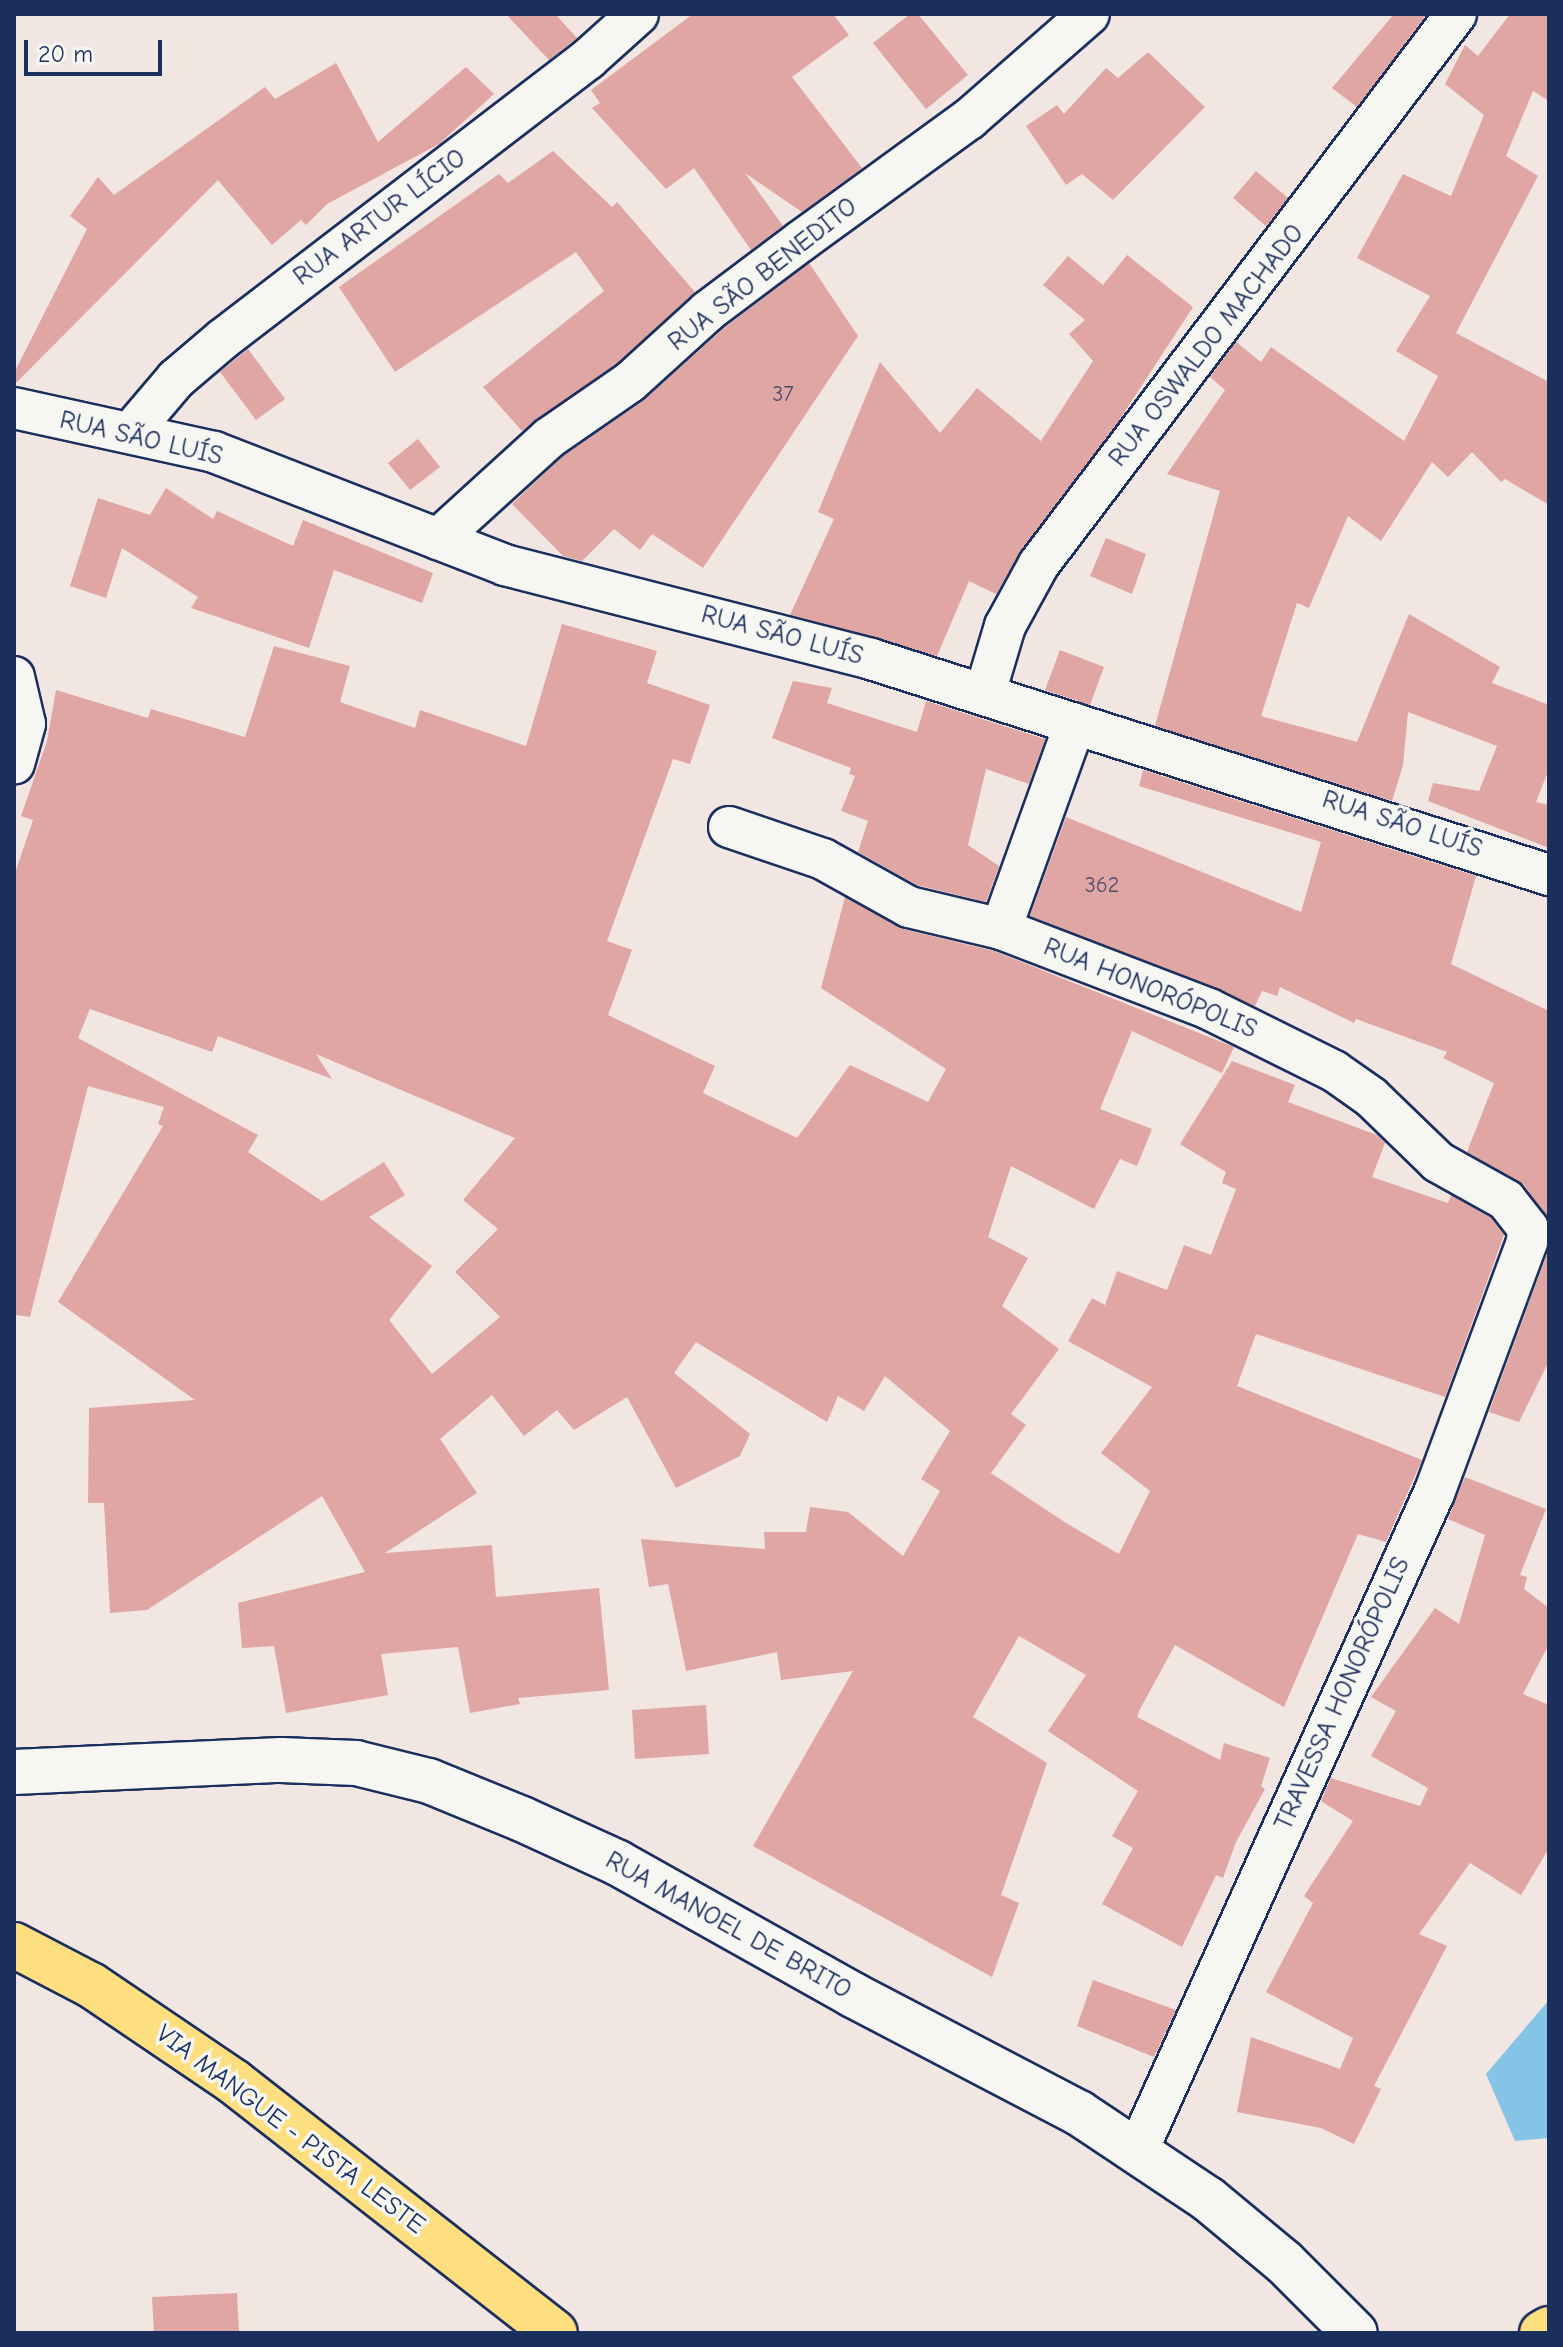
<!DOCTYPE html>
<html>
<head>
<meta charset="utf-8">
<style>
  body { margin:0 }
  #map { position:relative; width:1563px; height:2347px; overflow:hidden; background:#f2e6e2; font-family:"Comic Neue",sans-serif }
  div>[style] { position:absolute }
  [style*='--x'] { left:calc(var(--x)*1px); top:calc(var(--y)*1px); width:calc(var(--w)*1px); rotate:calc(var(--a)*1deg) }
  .water>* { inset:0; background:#85c4e6 }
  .building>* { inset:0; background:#e0a6a3 }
  .roads { filter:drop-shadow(2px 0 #1b2f5e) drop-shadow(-2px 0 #1b2f5e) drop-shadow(0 2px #1b2f5e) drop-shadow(0 -2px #1b2f5e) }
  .street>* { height:40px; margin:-20px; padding:0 20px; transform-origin:20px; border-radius:20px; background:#f6f6f2 }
  .secondary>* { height:44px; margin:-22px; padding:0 22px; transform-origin:22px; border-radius:22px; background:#f6f6f2 }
  .primary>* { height:44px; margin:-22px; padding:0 22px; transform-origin:22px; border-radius:22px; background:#fedf80 }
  span { translate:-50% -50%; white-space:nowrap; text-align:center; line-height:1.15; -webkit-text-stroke:7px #f6f6f2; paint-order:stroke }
  .number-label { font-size:22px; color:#4c4d6f }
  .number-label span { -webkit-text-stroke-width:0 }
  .street-label { font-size:26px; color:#1b2f5e }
  .frame { position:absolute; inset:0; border:16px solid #1b2f5e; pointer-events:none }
  .scale { position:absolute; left:24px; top:40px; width:138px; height:36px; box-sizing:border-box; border:4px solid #1b2f5e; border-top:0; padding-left:10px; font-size:24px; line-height:28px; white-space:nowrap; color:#1b2f5e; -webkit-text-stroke:6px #f6f6f2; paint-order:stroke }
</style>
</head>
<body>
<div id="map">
  <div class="water">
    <div style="clip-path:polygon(1549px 2000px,1549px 2138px,1515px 2141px,1486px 2074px)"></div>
  </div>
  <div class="building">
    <div style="clip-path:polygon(506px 14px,555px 14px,577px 38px,549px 60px)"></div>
    <div style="clip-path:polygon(693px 14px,833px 14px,849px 35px,792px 77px,862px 168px,802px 212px,745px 173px,783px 226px,751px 250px,694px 168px,666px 189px,592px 108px,600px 103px,591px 90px)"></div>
    <div style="clip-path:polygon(910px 14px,918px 14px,968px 75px,926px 109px,873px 43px)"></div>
    <div style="clip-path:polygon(1394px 14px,1427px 14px,1357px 107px,1332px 88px)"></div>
    <div style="clip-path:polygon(1510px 14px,1549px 14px,1549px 101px,1533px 91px,1506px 156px,1538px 176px,1456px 333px,1549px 382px,1549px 505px,1505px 479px,1501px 482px,1472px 452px,1448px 477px,1432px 462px,1381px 541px,1348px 516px,1309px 608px,1297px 603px,1261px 716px,1357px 742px,1409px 614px,1500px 667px,1492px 683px,1549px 705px,1549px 769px,1536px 802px,1549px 805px,1549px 848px,1428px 801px,1433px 783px,1479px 791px,1497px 746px,1408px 712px,1403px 765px,1392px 801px,1155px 726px,1220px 491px,1167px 474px,1225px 390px,1210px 377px,1236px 342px,1261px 362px,1271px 347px,1404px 441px,1438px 376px,1396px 351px,1430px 296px,1357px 258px,1403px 174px,1451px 196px,1484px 115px,1445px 84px,1465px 45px,1478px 56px)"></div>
    <div style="clip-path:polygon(1148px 52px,1205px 107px,1113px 200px,1082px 174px,1066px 185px,1026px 126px,1057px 105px,1064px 114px,1106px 68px,1118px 78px)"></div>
    <div style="clip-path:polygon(336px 63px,378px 142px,466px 67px,494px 94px,439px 144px,327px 204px,306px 225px,301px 220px,272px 245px,218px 180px,14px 385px,14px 373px,87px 229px,70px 216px,98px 177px,114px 195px,265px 87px,275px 99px)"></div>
    <div style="clip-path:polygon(553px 151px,612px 207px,617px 202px,695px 292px,616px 364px,522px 431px,483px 387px,604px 291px,576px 252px,395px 372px,339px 287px,499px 174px,508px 183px)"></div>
    <div style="clip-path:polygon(1256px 171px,1288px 198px,1266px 226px,1233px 198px)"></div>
    <div style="clip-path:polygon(1127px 255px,1193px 307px,1118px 422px,1021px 550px,996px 594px,969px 581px,937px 656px,790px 615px,834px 519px,818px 512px,880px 362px,940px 433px,977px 388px,1041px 441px,1093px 361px,1069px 334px,1085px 320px,1043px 285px,1068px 256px,1103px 285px)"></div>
    <div style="clip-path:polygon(809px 263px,858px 336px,703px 568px,652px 534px,640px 550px,614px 529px,582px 561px,563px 556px,512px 504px,563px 456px,643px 401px,723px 329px)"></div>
    <div style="clip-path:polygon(248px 349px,285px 399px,256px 420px,220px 372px)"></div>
    <div style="clip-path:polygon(418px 439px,440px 467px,410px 490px,388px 463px)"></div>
    <div style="clip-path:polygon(166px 488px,213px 519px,217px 511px,293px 546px,303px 520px,433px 573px,422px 603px,334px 570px,309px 648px,191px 608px,198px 597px,122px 548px,106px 598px,70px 586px,98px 498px,150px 515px)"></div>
    <div style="clip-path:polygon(1106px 538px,1146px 554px,1132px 594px,1090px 576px)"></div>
    <div style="clip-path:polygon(evenodd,562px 624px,657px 651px,647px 683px,710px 705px,690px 764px,673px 759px,607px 941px,632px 950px,608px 1015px,715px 1066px,703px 1093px,797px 1138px,850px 1065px,928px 1102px,946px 1069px,821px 988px,845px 897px,903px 929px,994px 951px,1234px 1047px,1222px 1073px,1132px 1031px,1100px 1109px,1152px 1129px,1137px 1166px,1120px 1159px,1094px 1209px,1011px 1166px,988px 1237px,1028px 1258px,1002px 1306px,1059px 1349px,1011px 1414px,1026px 1425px,991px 1473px,1066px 1523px,1119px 1554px,1150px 1491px,1101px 1453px,1152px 1387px,1068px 1341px,1092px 1298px,1105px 1305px,1117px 1271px,1167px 1290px,1184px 1245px,1211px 1255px,1236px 1189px,1222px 1183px,1226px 1172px,1180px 1144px,1232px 1061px,1295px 1085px,1288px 1102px,1377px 1135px,1385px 1143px,1372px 1177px,1448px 1203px,1451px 1195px,1491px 1218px,1504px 1235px,1445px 1397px,1256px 1334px,1237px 1386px,1422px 1460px,1386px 1542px,1358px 1534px,1284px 1707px,1175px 1645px,1139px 1711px,1137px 1717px,1220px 1760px,1224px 1743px,1270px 1758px,1261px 1786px,1265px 1789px,1236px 1842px,1223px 1878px,1216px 1875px,1182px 1947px,1102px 1904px,1133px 1848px,1112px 1836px,1138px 1791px,1048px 1731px,1086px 1675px,1019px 1636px,973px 1717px,1047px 1763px,1001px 1895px,1019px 1903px,992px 1977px,753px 1846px,853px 1671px,781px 1680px,777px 1652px,686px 1671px,668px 1584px,649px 1587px,641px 1539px,765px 1549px,764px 1532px,806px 1532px,810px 1507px,848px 1512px,903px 1556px,940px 1491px,921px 1479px,950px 1431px,885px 1376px,864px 1411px,838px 1396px,827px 1422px,696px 1342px,674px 1373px,750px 1434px,740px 1456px,676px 1488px,627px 1397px,574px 1430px,557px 1410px,524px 1436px,492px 1395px,440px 1439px,477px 1493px,385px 1553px,492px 1545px,496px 1597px,599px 1588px,609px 1690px,518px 1698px,520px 1704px,470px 1713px,458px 1647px,381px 1654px,388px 1695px,286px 1713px,274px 1646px,242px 1648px,238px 1603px,365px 1572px,322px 1496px,147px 1610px,110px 1613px,104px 1503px,88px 1503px,89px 1408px,195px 1400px,58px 1302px,163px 1126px,158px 1124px,164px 1107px,88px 1086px,30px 1317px,16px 1315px,14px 876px,33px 820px,21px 816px,47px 741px,56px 690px,148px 718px,151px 709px,245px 737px,274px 646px,350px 666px,340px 702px,415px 728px,420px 710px,526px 746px,562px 624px,90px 1009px,212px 1052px,218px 1036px,332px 1079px,316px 1054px,515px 1138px,463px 1200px,498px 1229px,455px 1272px,500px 1317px,432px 1374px,389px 1320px,432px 1266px,369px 1217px,405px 1195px,384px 1162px,322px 1201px,248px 1152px,258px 1135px,78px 1038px,90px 1009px)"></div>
    <div style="clip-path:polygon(1060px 650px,1104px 667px,1090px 705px,1045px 690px)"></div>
    <div style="clip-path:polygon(793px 681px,832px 688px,827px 703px,917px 732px,926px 701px,1045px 739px,1029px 784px,986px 769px,968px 845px,999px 866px,986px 902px,917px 885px,858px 852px,868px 821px,841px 811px,855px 776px,849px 774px,851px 768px,772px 738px)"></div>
    <div style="clip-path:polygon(1143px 770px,1476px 876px,1451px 964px,1549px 1011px,1549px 1223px,1524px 1185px,1467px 1152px,1494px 1083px,1443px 1058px,1447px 1052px,1356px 1019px,1354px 1023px,1280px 987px,1277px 996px,1262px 991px,1255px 1006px,1030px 916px,1066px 817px,1301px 912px,1321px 842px,1139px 786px)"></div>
    <div style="clip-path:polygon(1549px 1248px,1549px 1361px,1519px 1422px,1489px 1412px)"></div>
    <div style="clip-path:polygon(1465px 1477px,1546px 1509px,1520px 1575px,1527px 1577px,1524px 1589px,1549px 1608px,1549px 1644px,1523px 1694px,1549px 1705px,1549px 1848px,1521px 1895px,1470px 1863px,1419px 1934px,1447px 1946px,1374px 2086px,1381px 2089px,1354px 2144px,1321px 2128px,1237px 2112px,1251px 2037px,1340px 2069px,1353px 2038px,1266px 1992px,1313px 1903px,1304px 1896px,1353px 1821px,1321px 1801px,1331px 1778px,1420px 1806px,1428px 1788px,1371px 1756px,1396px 1711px,1371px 1697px,1435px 1608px,1459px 1624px,1485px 1535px,1448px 1519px)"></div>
    <div style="clip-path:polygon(706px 1705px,709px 1754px,635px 1759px,632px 1710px)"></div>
    <div style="clip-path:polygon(1093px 1980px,1176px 2010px,1154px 2057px,1077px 2026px)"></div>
    <div style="clip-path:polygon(237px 2293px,239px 2333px,154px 2333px,152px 2297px)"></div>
  </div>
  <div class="roads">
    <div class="street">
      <div style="--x:14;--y:408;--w:205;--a:12.4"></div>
      <div style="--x:214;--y:452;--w:312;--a:21.2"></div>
      <div style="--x:505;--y:565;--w:378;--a:14.4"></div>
      <div style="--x:871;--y:659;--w:712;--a:17.67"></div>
      <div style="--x:131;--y:432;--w:70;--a:-49.7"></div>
      <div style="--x:176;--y:379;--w:62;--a:-40.4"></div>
      <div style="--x:223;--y:339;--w:460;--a:-37.5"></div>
      <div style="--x:588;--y:59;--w:67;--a:-42"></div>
      <div style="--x:438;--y:539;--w:150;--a:-42.3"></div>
      <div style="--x:549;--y:438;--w:98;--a:-34.7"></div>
      <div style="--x:630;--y:382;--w:105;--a:-42.3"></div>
      <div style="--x:708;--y:311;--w:116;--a:-37"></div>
      <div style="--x:801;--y:241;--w:208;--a:-36"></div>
      <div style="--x:969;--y:119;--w:159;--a:-41.2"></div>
      <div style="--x:14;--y:677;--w:48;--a:76.8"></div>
      <div style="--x:25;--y:724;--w:41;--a:105.4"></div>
      <div style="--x:985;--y:693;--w:70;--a:-73.4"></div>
      <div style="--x:1005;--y:626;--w:71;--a:-61.3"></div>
      <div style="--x:1039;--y:564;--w:690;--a:-52.83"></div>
      <div style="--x:729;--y:827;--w:99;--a:18.8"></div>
      <div style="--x:823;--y:859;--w:98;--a:29.2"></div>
      <div style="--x:909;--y:907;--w:95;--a:13.4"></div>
      <div style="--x:1001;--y:929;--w:223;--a:21"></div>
      <div style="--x:1209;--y:1009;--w:140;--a:26.4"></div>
      <div style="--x:1334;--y:1071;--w:45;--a:35.1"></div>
      <div style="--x:1371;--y:1097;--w:93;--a:44.1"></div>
      <div style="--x:1438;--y:1162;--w:78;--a:29.2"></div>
      <div style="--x:1506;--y:1200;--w:36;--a:52"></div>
      <div style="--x:1528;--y:1228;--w:14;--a:94"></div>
      <div style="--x:1527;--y:1242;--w:268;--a:110.3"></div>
      <div style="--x:1434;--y:1493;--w:723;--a:114.26"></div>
      <div style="--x:1001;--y:929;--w:218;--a:-70.2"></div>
    </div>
    <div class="secondary">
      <div style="--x:14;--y:1772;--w:267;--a:-2.6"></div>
      <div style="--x:281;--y:1760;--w:75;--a:2.3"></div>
      <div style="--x:356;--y:1763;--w:75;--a:13.9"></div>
      <div style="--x:429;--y:1781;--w:100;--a:22.2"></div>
      <div style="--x:522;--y:1819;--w:106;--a:24.6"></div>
      <div style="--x:618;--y:1863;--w:270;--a:29.3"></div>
      <div style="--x:853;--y:1995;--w:255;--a:27.6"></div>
      <div style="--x:1079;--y:2113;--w:155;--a:33.7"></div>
      <div style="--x:1208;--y:2199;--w:99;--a:39.7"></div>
      <div style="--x:1284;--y:2262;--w:100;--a:45"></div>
    </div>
    <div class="primary">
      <div style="--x:14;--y:1945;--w:87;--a:27.5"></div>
      <div style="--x:91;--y:1985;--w:173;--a:34.1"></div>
      <div style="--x:234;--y:2082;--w:407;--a:38"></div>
      <div style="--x:1542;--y:2333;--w:8;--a:-30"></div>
    </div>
  </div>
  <div class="number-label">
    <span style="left:783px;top:395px">37</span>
    <span style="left:1102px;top:886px">362</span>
  </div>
  <div class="street-label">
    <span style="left:380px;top:218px;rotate:-37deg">RUA ARTUR LÍCIO</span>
    <span style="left:763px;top:275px;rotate:-38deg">RUA SÃO BENEDITO</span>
    <span style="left:1207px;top:346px;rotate:-52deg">RUA OSWALDO MACHADO</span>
    <span style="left:141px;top:439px;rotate:13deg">RUA SÃO LUÍS</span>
    <span style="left:782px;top:636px;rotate:15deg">RUA SÃO LUÍS</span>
    <span style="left:1402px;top:825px;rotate:18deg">RUA SÃO LUÍS</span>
    <span style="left:1150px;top:989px;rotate:22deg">RUA HONORÓPOLIS</span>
    <span style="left:1343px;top:1694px;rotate:-66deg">TRAVESSA HONORÓPOLIS</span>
    <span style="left:728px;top:1926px;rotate:29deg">RUA MANOEL DE BRITO</span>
    <span style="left:290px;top:2130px;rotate:37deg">VIA MANGUE - PISTA LESTE</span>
  </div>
  <div class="frame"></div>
  <div class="scale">20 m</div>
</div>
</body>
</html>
